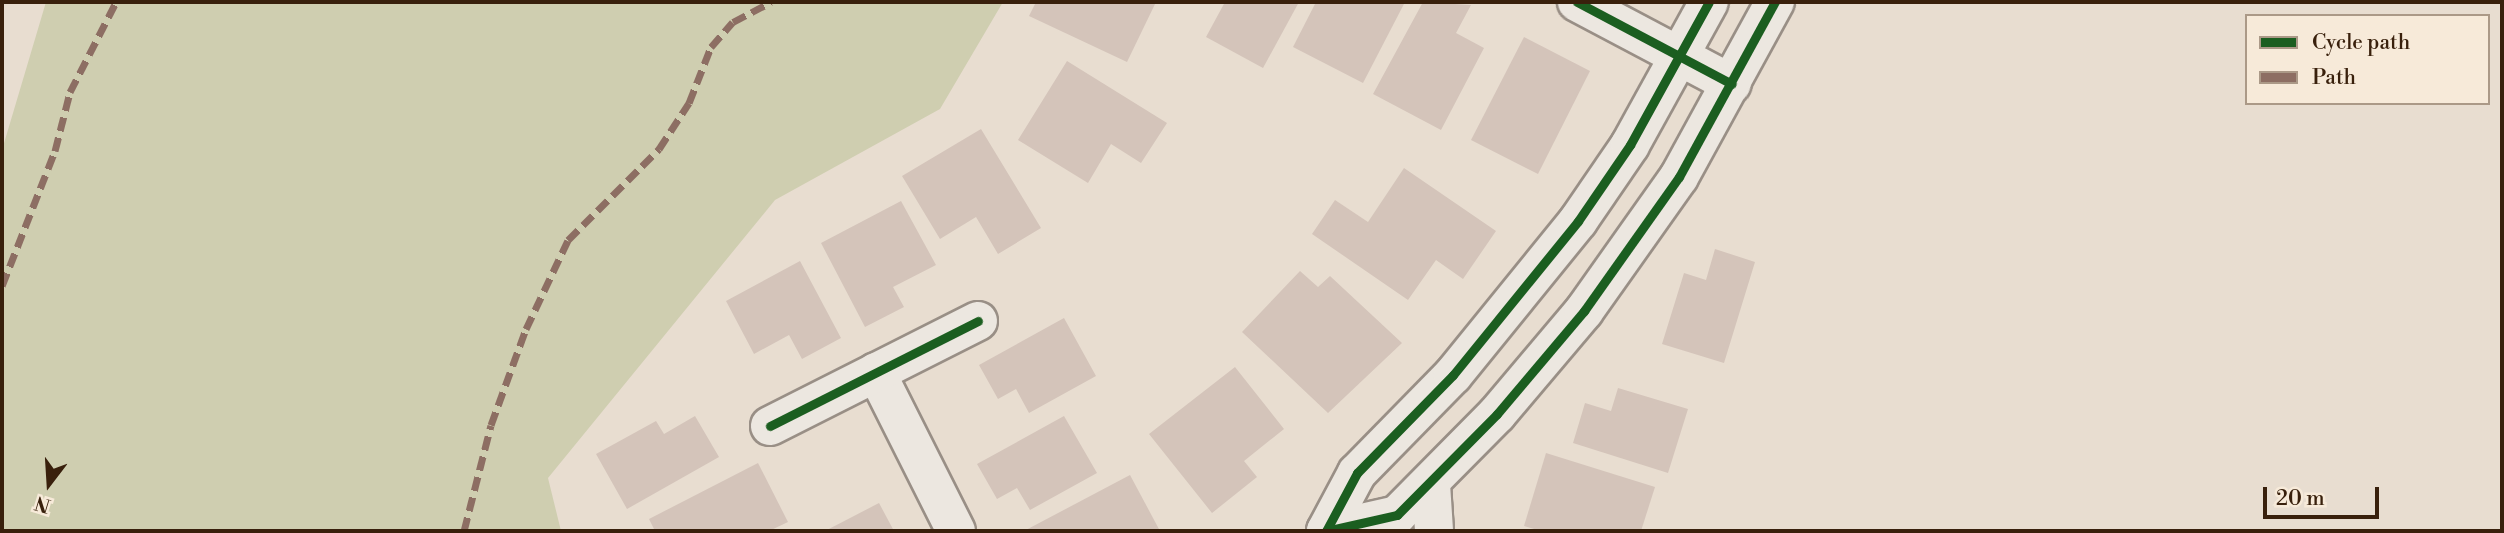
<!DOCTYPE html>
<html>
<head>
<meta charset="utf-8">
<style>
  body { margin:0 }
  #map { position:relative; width:2504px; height:533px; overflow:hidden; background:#e8ddd0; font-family:"Libre Bodoni",serif }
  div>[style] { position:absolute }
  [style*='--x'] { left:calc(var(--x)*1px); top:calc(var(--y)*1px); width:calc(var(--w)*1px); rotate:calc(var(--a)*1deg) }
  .green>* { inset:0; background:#cfceb0 }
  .building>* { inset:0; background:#d4c4ba }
  .roads { filter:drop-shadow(2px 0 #998f86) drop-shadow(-2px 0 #998f86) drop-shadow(0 2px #998f86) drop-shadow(0 -2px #998f86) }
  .minor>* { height:38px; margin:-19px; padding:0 19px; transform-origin:19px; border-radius:19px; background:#ece7e0 }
  .quiet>* { height:7px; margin-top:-3.5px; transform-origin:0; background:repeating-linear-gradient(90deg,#8d6e63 0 14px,transparent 0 21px) }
  .cycleway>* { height:9px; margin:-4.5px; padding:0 4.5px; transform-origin:4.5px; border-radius:4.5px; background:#1b5e20 }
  span { translate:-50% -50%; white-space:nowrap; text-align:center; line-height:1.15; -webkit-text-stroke:5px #f7ead9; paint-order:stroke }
  .frame { position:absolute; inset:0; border:4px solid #39200c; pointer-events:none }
  .legend { position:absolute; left:2245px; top:14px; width:245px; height:91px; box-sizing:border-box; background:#f7ead9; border:2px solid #ab9987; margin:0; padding:9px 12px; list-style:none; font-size:21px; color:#39200c }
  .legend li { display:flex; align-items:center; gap:14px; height:35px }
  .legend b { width:35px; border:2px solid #ab9987 }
  .north { position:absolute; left:14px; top:449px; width:70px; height:70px; -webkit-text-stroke:5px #f7ead9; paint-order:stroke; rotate:197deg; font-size:19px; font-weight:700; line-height:28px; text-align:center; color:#39200c }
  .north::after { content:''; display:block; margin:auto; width:24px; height:32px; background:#39200c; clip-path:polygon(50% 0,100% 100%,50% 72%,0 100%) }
  .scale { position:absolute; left:2263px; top:487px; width:116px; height:32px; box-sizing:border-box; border:4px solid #39200c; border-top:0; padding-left:9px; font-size:21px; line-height:24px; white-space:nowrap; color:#39200c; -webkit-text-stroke:5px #f7ead9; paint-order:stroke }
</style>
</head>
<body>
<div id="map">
  <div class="green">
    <div style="clip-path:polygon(46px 2px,1003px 2px,940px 109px,775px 200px,548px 478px,561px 531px,2px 531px,2px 150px)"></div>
  </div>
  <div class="building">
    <div style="clip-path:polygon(1036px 2px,1156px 2px,1127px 62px,1029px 16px)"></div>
    <div style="clip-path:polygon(1225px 2px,1299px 2px,1263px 68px,1206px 37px)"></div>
    <div style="clip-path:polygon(1316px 2px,1405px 2px,1363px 83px,1293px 47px)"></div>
    <div style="clip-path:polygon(1423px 2px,1471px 5px,1456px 33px,1484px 48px,1441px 130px,1373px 94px)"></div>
    <div style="clip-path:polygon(1524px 37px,1590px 71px,1538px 174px,1471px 140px)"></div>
    <div style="clip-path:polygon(1067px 61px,1167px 123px,1141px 163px,1111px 144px,1088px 183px,1018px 140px)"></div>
    <div style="clip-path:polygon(981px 129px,1041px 228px,998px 254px,976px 217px,940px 239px,902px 176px)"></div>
    <div style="clip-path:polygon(1404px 168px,1496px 231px,1463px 279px,1436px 260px,1408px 300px,1312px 234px,1335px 200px,1368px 222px)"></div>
    <div style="clip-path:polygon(901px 201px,936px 265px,893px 287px,904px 307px,865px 327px,821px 243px)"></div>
    <div style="clip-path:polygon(1715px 249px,1755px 262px,1724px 363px,1662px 344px,1684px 273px,1706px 280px)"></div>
    <div style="clip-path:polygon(800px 261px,841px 338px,802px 359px,789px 335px,754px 354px,726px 301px)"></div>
    <div style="clip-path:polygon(1300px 271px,1318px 287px,1330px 276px,1402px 343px,1328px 413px,1242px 332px)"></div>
    <div style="clip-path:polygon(1064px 318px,1096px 376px,1029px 413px,1016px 389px,998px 399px,979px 365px)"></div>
    <div style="clip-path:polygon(1235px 367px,1284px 429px,1244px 461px,1257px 477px,1212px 513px,1149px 434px)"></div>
    <div style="clip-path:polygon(1618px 388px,1688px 409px,1668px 473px,1573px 443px,1585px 403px,1611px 411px)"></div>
    <div style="clip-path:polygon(695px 416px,719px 457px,627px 509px,596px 454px,656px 421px,664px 434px)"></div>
    <div style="clip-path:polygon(1064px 416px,1097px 473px,1030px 510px,1017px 488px,997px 499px,977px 464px)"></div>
    <div style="clip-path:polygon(1546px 453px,1655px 487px,1641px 531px,1541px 531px,1524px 526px)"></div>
    <div style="clip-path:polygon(758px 463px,788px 522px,769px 531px,655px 531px,649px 519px)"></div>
    <div style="clip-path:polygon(1130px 475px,1160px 531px,1024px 531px)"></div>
    <div style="clip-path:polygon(879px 503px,894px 531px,825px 531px)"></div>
  </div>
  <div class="roads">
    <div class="minor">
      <div style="--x:1577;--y:2;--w:175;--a:27.9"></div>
      <div style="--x:876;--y:372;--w:178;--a:63.3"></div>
      <div style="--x:770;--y:426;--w:233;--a:-26.8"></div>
      <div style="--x:1431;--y:484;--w:47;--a:86.3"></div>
      <div style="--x:1326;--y:531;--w:73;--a:-12.7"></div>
      <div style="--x:1397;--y:515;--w:142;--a:-45.3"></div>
      <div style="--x:1497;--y:414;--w:135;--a:-49.8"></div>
      <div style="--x:1584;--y:311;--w:164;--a:-54.7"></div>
      <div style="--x:1679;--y:177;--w:200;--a:-61.3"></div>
      <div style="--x:1326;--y:531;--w:66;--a:-61.9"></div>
      <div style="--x:1357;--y:473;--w:137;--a:-45.6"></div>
      <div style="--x:1453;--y:375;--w:198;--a:-50.9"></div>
      <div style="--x:1578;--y:221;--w:92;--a:-55.6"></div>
      <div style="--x:1630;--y:145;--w:163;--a:-61.1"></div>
    </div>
  </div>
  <div class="quiet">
    <div style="--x:2;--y:286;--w:145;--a:-68.6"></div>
    <div style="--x:55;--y:151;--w:61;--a:-75.7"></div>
    <div style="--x:70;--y:92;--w:101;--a:-62.9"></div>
    <div style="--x:464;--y:531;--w:109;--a:-75.7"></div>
    <div style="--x:491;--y:425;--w:102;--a:-70"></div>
    <div style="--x:526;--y:329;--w:98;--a:-64.7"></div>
    <div style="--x:568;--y:240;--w:129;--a:-45"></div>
    <div style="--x:659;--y:149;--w:55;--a:-56.9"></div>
    <div style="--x:689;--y:103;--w:60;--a:-68.6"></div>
    <div style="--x:711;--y:47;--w:33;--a:-49"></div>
    <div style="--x:733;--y:22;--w:43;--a:-27.8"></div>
  </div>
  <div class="cycleway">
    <div style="--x:1577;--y:2;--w:175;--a:27.9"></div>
    <div style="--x:770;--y:426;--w:233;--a:-26.8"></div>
    <div style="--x:1326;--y:531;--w:73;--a:-12.7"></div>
    <div style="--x:1397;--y:515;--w:142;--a:-45.3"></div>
    <div style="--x:1497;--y:414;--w:135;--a:-49.8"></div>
    <div style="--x:1584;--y:311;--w:164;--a:-54.7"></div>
    <div style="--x:1679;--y:177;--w:200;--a:-61.3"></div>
    <div style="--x:1326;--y:531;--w:66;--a:-61.9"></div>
    <div style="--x:1357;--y:473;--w:137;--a:-45.6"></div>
    <div style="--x:1453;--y:375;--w:198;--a:-50.9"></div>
    <div style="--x:1578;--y:221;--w:92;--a:-55.6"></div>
    <div style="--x:1630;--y:145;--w:163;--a:-61.1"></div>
  </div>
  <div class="frame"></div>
  <ul class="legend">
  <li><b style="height:9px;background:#1b5e20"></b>Cycle path</li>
  <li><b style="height:9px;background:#8d6e63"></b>Path</li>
  </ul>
  <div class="north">N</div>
  <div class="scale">20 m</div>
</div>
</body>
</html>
